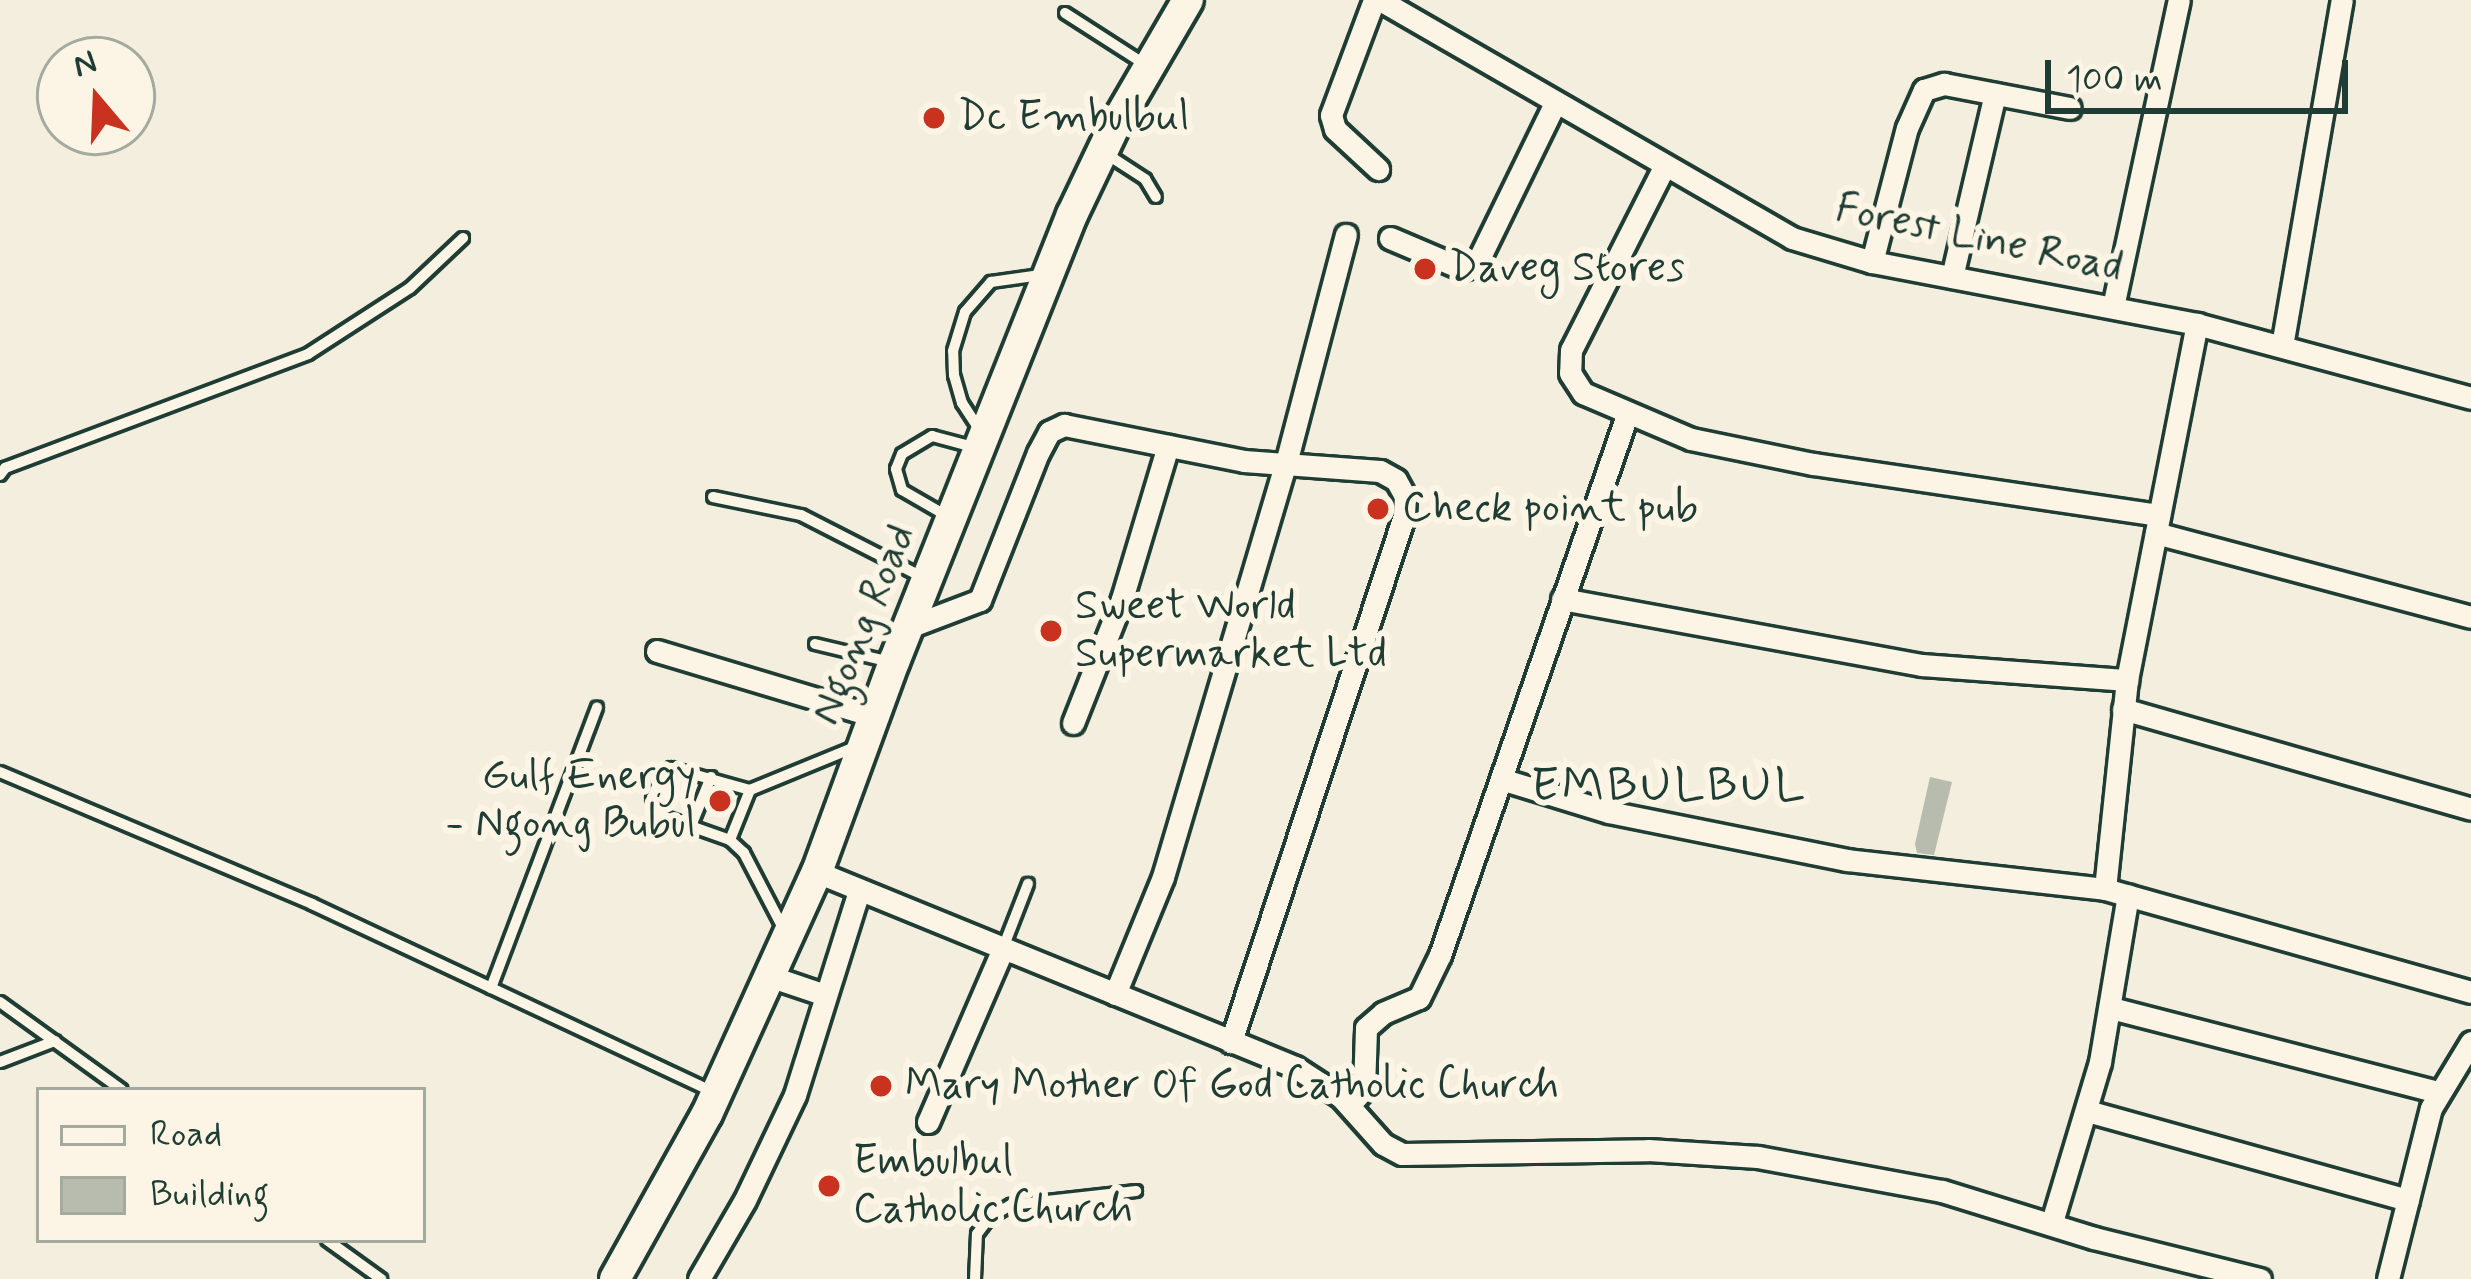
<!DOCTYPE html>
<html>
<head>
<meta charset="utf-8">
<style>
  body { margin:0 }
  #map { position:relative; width:2471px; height:1279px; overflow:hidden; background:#f3eede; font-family:Mynerve,sans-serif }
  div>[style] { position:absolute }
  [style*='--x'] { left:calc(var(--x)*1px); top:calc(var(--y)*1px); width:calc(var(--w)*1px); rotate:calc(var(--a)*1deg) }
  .building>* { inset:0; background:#b8bcae }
  .roads { filter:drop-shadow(3px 0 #1f3d34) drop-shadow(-3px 0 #1f3d34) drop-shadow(0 3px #1f3d34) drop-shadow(0 -3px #1f3d34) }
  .service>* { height:10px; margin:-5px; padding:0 5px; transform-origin:5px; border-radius:5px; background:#fcf5e5 }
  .minor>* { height:21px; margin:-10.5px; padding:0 10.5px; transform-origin:10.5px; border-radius:10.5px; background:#fcf5e5 }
  .secondary>* { height:30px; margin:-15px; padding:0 15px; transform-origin:15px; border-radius:15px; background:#fcf5e5 }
  .dots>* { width:33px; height:33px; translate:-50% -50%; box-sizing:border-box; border:6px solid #fcf5e5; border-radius:50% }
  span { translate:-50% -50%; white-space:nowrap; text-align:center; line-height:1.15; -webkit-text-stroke:12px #fcf5e5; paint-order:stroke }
  .poi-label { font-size:42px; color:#1f3d34 }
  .left { translate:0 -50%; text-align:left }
  .right { translate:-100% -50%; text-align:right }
  .street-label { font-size:42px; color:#1f3d34 }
  .quarter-label { font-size:48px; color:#1f3d34; letter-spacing:3px }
  .legend { position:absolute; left:36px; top:1087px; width:390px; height:156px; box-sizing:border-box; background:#fcf5e5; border:3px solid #a4ab9e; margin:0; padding:15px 21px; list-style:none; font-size:36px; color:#1f3d34 }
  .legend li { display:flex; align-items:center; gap:24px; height:60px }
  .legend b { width:60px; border:3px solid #a4ab9e }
  .north { position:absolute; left:36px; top:36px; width:120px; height:120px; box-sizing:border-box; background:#fcf5e5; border:3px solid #a4ab9e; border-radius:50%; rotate:341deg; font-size:33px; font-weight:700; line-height:48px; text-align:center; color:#1f3d34 }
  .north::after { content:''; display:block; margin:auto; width:42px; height:54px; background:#c8321e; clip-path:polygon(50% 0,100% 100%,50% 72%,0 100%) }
  .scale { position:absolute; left:2045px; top:60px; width:303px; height:54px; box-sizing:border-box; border:6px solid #1f3d34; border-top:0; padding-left:15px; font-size:36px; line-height:42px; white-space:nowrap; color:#1f3d34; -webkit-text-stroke:9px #fcf5e5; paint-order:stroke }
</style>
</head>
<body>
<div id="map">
  <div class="building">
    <div style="clip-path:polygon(1930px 777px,1952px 782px,1934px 855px,1917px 853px,1915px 844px)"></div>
  </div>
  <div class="roads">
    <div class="service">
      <div style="--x:1065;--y:13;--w:96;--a:32.7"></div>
      <div style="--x:1105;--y:153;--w:48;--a:33"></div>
      <div style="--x:1145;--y:179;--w:21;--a:59"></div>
      <div style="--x:979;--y:429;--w:31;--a:-123"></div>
      <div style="--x:962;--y:403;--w:29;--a:-106"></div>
      <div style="--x:954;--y:375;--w:24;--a:-92"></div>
      <div style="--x:953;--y:351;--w:41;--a:-72.9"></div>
      <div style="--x:965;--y:312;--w:40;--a:-49"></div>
      <div style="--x:991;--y:282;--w:50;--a:-8"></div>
      <div style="--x:0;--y:475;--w:9;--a:-54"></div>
      <div style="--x:5;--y:468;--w:324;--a:-20.6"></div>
      <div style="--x:308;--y:354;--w:121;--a:-32.9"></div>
      <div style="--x:410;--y:288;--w:73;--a:-43.3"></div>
      <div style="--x:713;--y:497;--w:90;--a:11.6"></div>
      <div style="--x:801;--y:515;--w:140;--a:27.1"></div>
      <div style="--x:947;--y:516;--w:52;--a:-150"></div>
      <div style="--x:902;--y:490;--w:22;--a:-106"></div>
      <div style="--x:896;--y:469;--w:16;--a:-68"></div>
      <div style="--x:902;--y:454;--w:35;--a:-31"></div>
      <div style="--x:932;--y:436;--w:47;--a:14.9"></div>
      <div style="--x:815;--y:644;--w:77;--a:13.5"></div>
      <div style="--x:0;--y:772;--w:339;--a:22.9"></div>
      <div style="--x:312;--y:904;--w:444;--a:25.1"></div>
      <div style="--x:691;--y:826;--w:53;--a:-67.8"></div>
      <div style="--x:730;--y:840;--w:54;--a:-68.2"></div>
      <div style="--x:783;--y:928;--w:85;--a:-117.5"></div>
      <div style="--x:744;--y:853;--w:19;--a:-137"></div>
      <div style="--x:730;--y:840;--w:72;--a:-160.6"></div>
      <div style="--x:662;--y:816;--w:21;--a:-119"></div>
      <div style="--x:652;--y:798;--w:26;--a:-67"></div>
      <div style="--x:662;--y:774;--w:11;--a:-34"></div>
      <div style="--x:671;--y:768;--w:82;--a:15.6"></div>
      <div style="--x:750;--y:790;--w:113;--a:-22.3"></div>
      <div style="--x:1003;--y:948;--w:69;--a:-68.7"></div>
      <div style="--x:491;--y:988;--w:300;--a:-69.3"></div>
      <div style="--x:0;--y:1002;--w:150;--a:35.8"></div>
      <div style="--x:0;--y:1062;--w:59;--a:-20.9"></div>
      <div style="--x:327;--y:1240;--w:67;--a:35.8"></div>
      <div style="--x:975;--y:1279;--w:45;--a:-87.5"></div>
      <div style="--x:977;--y:1234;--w:20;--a:-53"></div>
      <div style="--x:989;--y:1218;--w:26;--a:-31"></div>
      <div style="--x:1011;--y:1205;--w:126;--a:-6.4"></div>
    </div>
    <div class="minor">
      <div style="--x:1374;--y:0;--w:123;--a:110.5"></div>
      <div style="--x:1331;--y:115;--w:15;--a:74"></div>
      <div style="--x:1335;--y:129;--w:59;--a:42.9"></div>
      <div style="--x:1380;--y:0;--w:476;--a:30"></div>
      <div style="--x:1792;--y:238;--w:84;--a:16.7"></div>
      <div style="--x:1872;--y:262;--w:331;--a:10.8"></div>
      <div style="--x:2197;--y:324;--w:284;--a:15.1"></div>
      <div style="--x:1664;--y:167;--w:205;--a:116.9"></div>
      <div style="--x:1571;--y:350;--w:23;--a:92"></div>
      <div style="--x:1570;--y:373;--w:24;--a:57"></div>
      <div style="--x:1583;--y:393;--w:117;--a:23.1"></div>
      <div style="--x:1691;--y:439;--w:125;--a:11.6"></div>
      <div style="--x:1813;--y:464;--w:350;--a:8.4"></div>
      <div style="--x:1390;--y:238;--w:79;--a:23"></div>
      <div style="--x:1463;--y:269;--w:14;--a:-17"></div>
      <div style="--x:1476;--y:265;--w:180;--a:-64"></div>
      <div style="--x:1872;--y:262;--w:138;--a:-75.4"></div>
      <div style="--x:1907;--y:128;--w:42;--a:-65.9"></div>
      <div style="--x:1924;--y:90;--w:21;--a:-17"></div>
      <div style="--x:1944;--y:84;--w:128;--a:10.8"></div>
      <div style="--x:1952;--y:277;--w:188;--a:-76.8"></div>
      <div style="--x:2113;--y:307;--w:314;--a:-77.9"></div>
      <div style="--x:2282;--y:346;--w:351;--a:-80.2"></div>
      <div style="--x:2156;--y:533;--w:326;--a:14.9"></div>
      <div style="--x:1562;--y:599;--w:366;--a:10.4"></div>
      <div style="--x:1922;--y:665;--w:206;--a:4.2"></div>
      <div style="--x:909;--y:627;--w:76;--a:-20.8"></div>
      <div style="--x:980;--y:600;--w:158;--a:-68.5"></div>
      <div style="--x:1038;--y:453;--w:24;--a:-62"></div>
      <div style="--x:1049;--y:432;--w:17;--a:-25"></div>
      <div style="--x:1064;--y:425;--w:184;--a:11.3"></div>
      <div style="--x:1244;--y:461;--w:136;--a:4.2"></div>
      <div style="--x:1380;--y:471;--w:18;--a:29"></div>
      <div style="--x:1396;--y:480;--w:18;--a:61"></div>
      <div style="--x:1405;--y:496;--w:20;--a:93"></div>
      <div style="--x:1404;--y:516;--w:554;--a:108.21"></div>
      <div style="--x:657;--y:651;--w:226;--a:16.7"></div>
      <div style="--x:2123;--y:709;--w:362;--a:16"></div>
      <div style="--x:1073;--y:723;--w:133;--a:-68.4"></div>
      <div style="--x:1122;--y:599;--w:160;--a:-73.3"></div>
      <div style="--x:1501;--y:779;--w:113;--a:17"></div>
      <div style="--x:1609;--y:812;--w:243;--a:11.4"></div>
      <div style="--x:1847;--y:860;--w:260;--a:6.4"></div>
      <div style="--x:2105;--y:889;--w:380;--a:15.7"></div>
      <div style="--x:817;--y:872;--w:516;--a:22.19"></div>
      <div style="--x:1295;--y:1067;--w:55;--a:33.1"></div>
      <div style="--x:1341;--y:1097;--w:63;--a:48.2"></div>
      <div style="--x:1383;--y:1144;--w:21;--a:28"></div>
      <div style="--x:1402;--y:1154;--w:246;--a:-0.9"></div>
      <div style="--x:1648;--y:1150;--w:110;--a:3.6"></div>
      <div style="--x:1758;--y:1157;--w:187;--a:10.5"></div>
      <div style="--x:1942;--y:1191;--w:159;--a:17.2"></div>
      <div style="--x:2094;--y:1238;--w:171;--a:13.9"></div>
      <div style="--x:2105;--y:889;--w:210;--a:-84"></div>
      <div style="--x:2127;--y:680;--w:363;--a:-78.9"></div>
      <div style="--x:769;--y:976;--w:59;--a:18.7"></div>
      <div style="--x:1115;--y:994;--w:126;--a:-67.7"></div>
      <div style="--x:1163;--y:877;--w:432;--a:-73.5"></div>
      <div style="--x:1286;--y:463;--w:236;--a:-75.3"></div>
      <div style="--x:2111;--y:1008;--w:337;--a:14.4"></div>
      <div style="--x:1349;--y:1105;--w:22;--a:-47"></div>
      <div style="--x:1364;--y:1089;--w:61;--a:-88.1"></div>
      <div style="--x:1366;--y:1028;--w:23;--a:-41"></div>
      <div style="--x:1383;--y:1013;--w:39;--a:-23"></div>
      <div style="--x:1419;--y:998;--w:48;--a:-64"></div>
      <div style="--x:1440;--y:955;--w:571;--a:-70.9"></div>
      <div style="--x:2087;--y:1111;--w:333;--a:15.5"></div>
      <div style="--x:928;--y:1122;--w:189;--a:-66.6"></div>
      <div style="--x:2052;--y:1222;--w:167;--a:-73.3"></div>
      <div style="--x:2100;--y:1062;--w:169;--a:-80.5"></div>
      <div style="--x:699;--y:1279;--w:91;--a:-59.8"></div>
      <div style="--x:745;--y:1200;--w:116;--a:-64.5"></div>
      <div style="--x:795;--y:1095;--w:214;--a:-72.6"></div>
      <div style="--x:2388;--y:1279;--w:176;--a:-75.9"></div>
      <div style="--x:2431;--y:1108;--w:77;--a:-58.8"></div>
    </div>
    <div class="secondary">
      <div style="--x:615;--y:1279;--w:189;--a:-60.9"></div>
      <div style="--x:707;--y:1114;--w:266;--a:-65.6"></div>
      <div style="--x:817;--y:872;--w:224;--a:-69.9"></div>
      <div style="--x:894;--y:662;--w:481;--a:-68.3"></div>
      <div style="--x:1072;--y:215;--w:98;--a:-64.5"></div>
      <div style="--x:1114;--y:127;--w:147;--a:-59.8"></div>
    </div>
  </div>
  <div class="dots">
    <div style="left:934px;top:118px;background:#c8321e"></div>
    <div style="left:1425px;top:269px;background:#c8321e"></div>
    <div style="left:1378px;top:509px;background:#c8321e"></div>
    <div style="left:1051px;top:631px;background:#c8321e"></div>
    <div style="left:720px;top:801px;background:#c8321e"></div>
    <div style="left:881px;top:1086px;background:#c8321e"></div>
    <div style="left:829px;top:1186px;background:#c8321e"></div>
  </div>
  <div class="poi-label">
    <span class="left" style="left:958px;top:118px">Dc Embulbul</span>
    <span class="left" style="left:1449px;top:269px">Daveg Stores</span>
    <span class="left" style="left:1402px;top:509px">Check point pub</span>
    <span class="left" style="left:1075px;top:631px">Sweet World<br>Supermarket Ltd</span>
    <span class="right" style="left:696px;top:801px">Gulf Energy<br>- Ngong Bubul</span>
    <span class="left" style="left:905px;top:1086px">Mary Mother Of God Catholic Church</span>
    <span class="left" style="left:853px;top:1186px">Embulbul<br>Catholic Church</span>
  </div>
  <div class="street-label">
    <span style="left:1979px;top:239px;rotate:12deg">Forest Line Road</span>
    <span style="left:865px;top:625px;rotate:-68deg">Ngong Road</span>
  </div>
  <div class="quarter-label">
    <span style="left:1669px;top:787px">EMBULBUL</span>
  </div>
  <ul class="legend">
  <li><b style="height:15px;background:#fcf5e5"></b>Road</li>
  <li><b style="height:33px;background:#b8bcae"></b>Building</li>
  </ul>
  <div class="north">N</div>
  <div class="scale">100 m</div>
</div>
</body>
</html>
